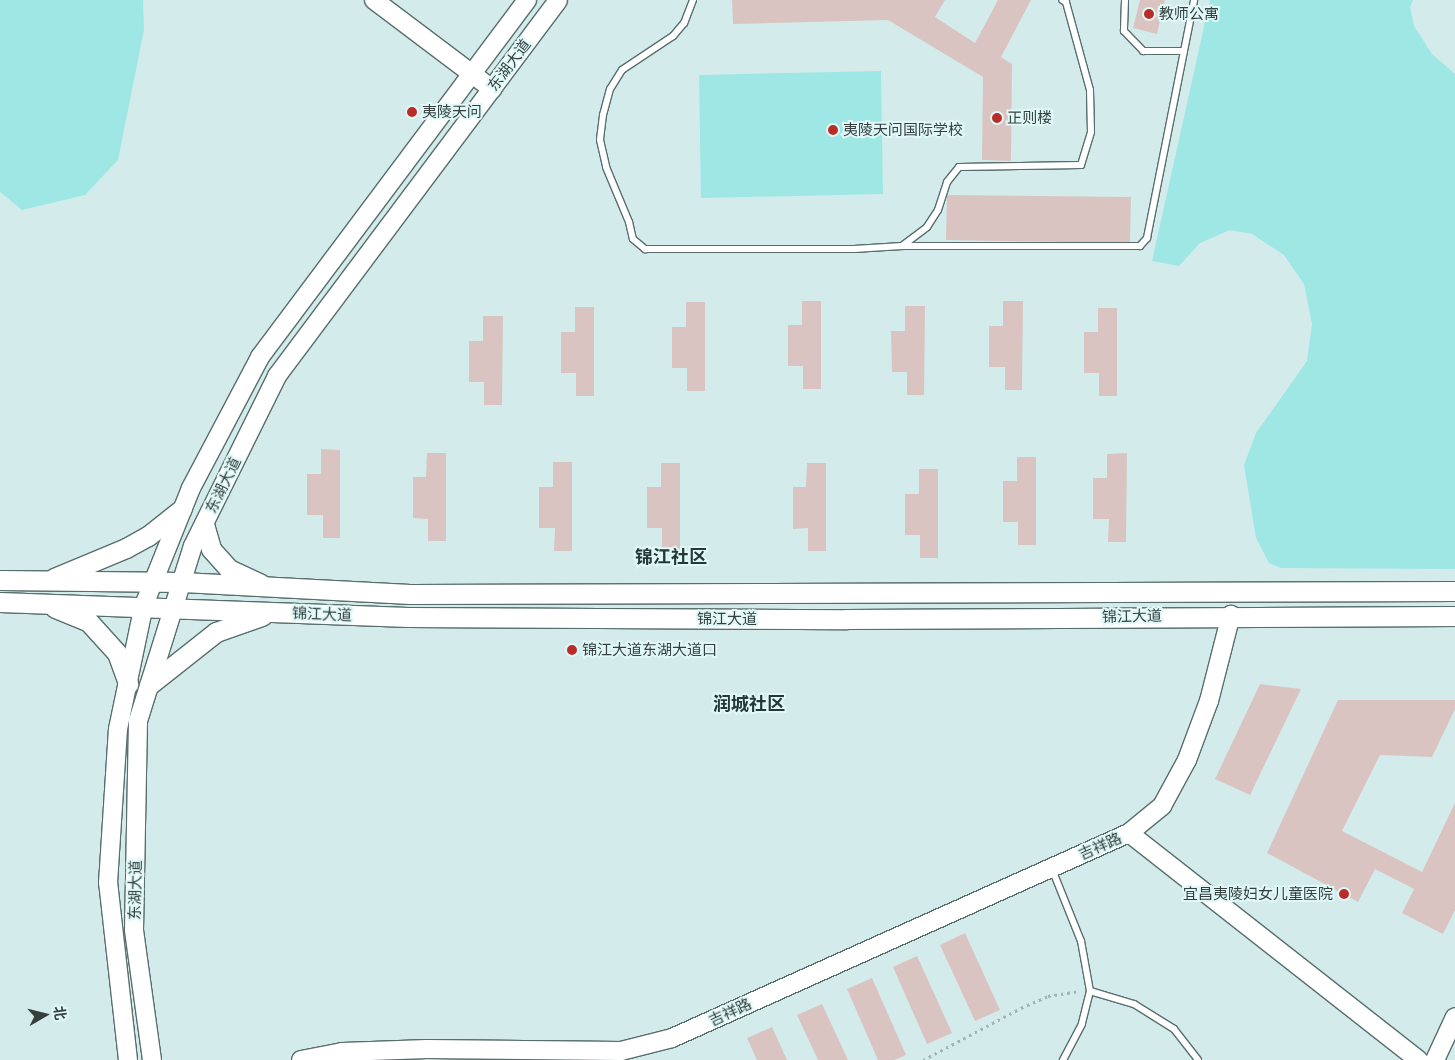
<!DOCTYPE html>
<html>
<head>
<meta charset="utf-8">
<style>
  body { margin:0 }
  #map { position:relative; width:1455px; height:1060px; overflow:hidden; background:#d3eceb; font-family:"Exo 2","Noto Sans SC",sans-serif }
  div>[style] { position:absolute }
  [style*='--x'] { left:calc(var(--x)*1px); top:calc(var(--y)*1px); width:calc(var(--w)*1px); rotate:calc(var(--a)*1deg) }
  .green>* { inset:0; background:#9ee7e4 }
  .building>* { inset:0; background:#dac4c1 }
  .path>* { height:2.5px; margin-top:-1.25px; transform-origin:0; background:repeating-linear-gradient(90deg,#a1b5b4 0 2.5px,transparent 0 6.5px) }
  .roads { filter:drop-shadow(1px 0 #586e6d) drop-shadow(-1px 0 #586e6d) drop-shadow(0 1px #586e6d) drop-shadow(0 -1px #586e6d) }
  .lane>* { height:6px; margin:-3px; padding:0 3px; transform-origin:3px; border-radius:3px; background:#fff }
  .secondary>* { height:18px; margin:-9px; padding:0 9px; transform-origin:9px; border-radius:9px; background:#fff }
  .primary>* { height:19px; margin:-9.5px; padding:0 9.5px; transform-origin:9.5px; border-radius:9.5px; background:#fff }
  .dots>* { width:14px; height:14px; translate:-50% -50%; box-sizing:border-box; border:2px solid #e0f9f8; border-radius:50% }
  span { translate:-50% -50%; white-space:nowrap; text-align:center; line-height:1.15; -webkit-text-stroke:4px #e0f9f8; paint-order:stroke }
  .poi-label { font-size:15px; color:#353f3f }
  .left { translate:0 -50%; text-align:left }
  .right { translate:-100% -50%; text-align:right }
  .street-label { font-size:15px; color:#353f3f }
  .quarter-label { font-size:18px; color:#233837; font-weight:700 }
  .north { position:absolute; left:20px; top:990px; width:50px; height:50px; -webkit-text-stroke:4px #e0f9f8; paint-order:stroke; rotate:82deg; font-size:14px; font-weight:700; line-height:20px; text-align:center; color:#353f3f }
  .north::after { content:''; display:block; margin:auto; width:18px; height:22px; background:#353f3f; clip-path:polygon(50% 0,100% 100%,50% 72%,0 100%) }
</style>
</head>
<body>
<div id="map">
  <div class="green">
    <div style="clip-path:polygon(0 0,143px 0,144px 30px,118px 160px,85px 195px,22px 210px,0 192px)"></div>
    <div style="clip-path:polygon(1210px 0,1413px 0,1410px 7px,1414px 26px,1432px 54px,1455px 74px,1455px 569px,1281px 568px,1269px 563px,1256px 538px,1244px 465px,1256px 433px,1307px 361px,1312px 324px,1304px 284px,1284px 255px,1252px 234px,1230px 230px,1200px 243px,1179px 266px,1152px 261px)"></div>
    <div style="clip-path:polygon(881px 71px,883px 194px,701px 198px,699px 75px)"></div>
  </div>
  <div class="building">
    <div style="clip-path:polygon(732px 0,945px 0,935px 17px,975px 43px,998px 0,1031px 0,1001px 57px,1012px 64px,1011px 161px,982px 160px,983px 77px,888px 20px,733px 24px)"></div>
    <div style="clip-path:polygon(1140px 0,1165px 0,1157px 34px,1133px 28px)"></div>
    <div style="clip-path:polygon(947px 195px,1131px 197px,1130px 243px,946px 240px)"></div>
    <div style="clip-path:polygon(802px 301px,821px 301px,821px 389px,803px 389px,803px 366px,788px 366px,788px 325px,802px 325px)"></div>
    <div style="clip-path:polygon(1003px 301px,1023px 301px,1022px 390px,1005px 390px,1005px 367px,989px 367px,989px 326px,1003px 326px)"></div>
    <div style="clip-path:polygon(686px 302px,705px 302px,705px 391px,687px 391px,687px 368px,672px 368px,672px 327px,686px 327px)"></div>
    <div style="clip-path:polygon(905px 306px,925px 306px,924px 395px,907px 395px,907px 372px,892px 372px,891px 331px,905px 331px)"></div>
    <div style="clip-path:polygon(575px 307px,594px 307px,594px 396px,576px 396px,576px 373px,561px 373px,561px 332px,575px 332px)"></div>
    <div style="clip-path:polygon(1098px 308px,1117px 308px,1117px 396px,1099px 396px,1099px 373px,1084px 373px,1084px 332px,1098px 332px)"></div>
    <div style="clip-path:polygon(483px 316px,503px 316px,502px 405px,484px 405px,484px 382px,469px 382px,469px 341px,483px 341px)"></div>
    <div style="clip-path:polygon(321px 449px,340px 450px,340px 538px,323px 538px,323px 515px,307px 515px,307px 474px,321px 474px)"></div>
    <div style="clip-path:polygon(427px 453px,446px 453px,446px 541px,428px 541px,428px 519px,413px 518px,413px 477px,426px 477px)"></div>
    <div style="clip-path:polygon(1127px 453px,1126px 542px,1108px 542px,1109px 519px,1093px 519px,1093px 478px,1107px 478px,1107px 454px)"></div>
    <div style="clip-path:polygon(1017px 457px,1036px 457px,1036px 545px,1018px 545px,1018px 522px,1003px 522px,1003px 481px,1017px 481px)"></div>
    <div style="clip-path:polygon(553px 462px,572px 462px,572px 551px,554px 551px,555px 528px,539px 528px,539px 487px,553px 487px)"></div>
    <div style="clip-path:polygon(661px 463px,680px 463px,680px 551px,662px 551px,662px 528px,647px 528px,647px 487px,661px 487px)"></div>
    <div style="clip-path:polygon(807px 463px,826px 463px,826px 551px,808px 551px,808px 528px,793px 529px,793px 487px,806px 487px)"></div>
    <div style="clip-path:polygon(919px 469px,938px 469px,938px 558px,920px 558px,920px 535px,905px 535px,905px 494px,919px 494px)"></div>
    <div style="clip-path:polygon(1260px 684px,1301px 689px,1250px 795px,1215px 779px)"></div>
    <div style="clip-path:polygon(1338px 700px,1455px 700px,1455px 709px,1432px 757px,1380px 755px,1342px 831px,1422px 872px,1455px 803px,1455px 910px,1443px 934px,1402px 913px,1414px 889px,1375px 869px,1358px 902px,1267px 853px)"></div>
    <div style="clip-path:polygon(965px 933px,1000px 1010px,975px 1021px,940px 945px)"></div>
    <div style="clip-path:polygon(917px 956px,952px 1033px,927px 1044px,893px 967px)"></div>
    <div style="clip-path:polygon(872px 978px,906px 1055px,894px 1060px,878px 1060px,847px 989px)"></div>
    <div style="clip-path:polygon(822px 1004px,848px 1060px,818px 1060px,797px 1015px)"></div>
    <div style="clip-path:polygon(772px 1027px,787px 1060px,757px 1060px,747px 1038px)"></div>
  </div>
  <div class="path">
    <div style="--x:923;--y:1060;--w:111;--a:-28"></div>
    <div style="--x:1021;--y:1008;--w:30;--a:-24"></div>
    <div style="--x:1048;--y:996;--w:32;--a:-9"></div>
  </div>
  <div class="roads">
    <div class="lane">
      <div style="--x:693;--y:0;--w:25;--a:111"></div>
      <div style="--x:684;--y:23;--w:17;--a:130"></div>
      <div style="--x:673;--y:36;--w:61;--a:146.3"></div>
      <div style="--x:622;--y:70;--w:22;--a:122"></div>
      <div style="--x:610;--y:89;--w:27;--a:105"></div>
      <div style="--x:603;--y:115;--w:25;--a:97"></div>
      <div style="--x:600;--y:140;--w:28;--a:77"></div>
      <div style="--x:606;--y:167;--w:60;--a:67.3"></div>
      <div style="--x:629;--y:222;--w:17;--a:77"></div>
      <div style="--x:633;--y:239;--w:16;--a:40"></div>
      <div style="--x:645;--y:249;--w:209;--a:0"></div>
      <div style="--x:854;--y:249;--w:48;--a:-3.6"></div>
      <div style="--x:902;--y:246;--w:31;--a:-37"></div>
      <div style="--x:927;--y:227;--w:20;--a:-57"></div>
      <div style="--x:938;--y:210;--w:29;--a:-72"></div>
      <div style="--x:947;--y:182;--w:19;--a:-51"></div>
      <div style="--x:959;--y:167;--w:122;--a:-0.9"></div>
      <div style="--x:1081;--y:165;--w:34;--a:-73"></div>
      <div style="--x:1091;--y:132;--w:42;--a:-91.4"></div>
      <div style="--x:1090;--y:90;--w:91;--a:-105.3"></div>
      <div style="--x:1066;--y:2;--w:4;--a:-153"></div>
      <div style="--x:1125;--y:0;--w:31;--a:92"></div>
      <div style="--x:1124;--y:31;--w:28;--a:46"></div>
      <div style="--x:1143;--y:51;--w:41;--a:0"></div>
      <div style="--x:903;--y:246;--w:237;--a:0"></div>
      <div style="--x:1140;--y:246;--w:11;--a:-49"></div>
      <div style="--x:1147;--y:238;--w:243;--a:-78.8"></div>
      <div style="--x:1052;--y:869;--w:78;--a:68.1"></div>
      <div style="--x:1081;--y:941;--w:51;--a:79.8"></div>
      <div style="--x:1090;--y:991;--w:34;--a:104"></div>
      <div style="--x:1082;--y:1024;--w:41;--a:117.8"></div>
      <div style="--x:1090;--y:991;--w:46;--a:16.5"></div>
      <div style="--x:1134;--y:1004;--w:47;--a:32"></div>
      <div style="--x:1174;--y:1029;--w:39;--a:52"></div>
    </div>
    <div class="secondary">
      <div style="--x:374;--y:0;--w:148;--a:37"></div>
      <div style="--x:1129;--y:833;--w:368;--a:38.1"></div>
      <div style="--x:128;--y:1060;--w:178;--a:-96.4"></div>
      <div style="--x:108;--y:883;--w:154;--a:-86.3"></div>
      <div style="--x:118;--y:729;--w:127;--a:-78.2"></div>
      <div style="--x:144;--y:605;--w:126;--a:-68.1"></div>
      <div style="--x:191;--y:488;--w:148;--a:-62.2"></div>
      <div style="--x:260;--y:357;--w:446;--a:-53.2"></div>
      <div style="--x:152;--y:1060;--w:131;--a:-97.9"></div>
      <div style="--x:134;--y:930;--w:209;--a:-88.9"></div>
      <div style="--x:138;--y:721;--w:183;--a:-72.6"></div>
      <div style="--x:193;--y:546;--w:190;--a:-63.7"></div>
      <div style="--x:277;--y:376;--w:469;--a:-53.2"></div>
      <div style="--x:301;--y:1060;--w:42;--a:-11"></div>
      <div style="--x:342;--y:1052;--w:85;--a:-2"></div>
      <div style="--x:427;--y:1049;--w:194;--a:0.6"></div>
      <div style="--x:621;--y:1051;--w:53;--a:-14.3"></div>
      <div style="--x:672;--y:1038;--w:501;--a:-24.16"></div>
      <div style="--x:1129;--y:833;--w:43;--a:-39.3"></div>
      <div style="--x:1162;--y:806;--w:52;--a:-61.5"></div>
      <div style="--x:1187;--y:760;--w:63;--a:-69.6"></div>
      <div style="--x:1209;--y:701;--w:89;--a:-75.7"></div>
      <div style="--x:1435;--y:1060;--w:47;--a:-65.1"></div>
    </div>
    <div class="primary">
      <div style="--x:204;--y:524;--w:26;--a:74"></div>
      <div style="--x:211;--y:549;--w:27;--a:48"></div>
      <div style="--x:229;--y:569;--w:35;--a:25"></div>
      <div style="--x:54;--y:578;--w:78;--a:-22.6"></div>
      <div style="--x:126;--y:548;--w:25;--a:-29"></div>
      <div style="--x:148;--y:536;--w:43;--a:-38.5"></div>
      <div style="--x:0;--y:580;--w:182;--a:0.6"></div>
      <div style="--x:182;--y:582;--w:228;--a:3"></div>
      <div style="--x:410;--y:594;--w:1045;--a:-0.16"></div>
      <div style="--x:0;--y:602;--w:408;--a:2.1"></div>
      <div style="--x:408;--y:617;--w:438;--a:0.3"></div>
      <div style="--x:846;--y:619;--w:609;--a:-0.28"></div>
      <div style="--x:55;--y:608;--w:35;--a:22"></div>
      <div style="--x:88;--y:621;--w:43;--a:47.8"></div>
      <div style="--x:117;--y:653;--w:33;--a:70"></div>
      <div style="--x:149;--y:685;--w:85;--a:-38.3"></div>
      <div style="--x:216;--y:632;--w:49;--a:-19.2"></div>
    </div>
  </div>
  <div class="dots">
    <div style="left:1149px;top:14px;background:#ba2c28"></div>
    <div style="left:412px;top:112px;background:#ba2c28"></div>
    <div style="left:997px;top:118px;background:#ba2c28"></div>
    <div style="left:833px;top:130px;background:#ba2c28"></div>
    <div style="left:572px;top:650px;background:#ba2c28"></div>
    <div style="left:1344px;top:894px;background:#ba2c28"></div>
  </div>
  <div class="poi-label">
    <span class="left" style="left:1159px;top:14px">教师公寓</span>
    <span class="left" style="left:422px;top:112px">夷陵天问</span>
    <span class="left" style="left:1007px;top:118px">正则楼</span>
    <span class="left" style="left:843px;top:130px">夷陵天问国际学校</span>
    <span class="left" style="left:582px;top:650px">锦江大道东湖大道口</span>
    <span class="right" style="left:1333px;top:894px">宜昌夷陵妇女儿童医院</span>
  </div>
  <div class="street-label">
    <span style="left:509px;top:65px;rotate:-53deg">东湖大道</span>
    <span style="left:223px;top:485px;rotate:-64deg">东湖大道</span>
    <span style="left:322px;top:614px;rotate:2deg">锦江大道</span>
    <span style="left:1132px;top:616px;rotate:-1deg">锦江大道</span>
    <span style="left:727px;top:619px">锦江大道</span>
    <span style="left:1100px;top:846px;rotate:-24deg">吉祥路</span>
    <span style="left:135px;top:890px;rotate:-89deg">东湖大道</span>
    <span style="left:730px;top:1012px;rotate:-25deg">吉祥路</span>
  </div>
  <div class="quarter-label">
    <span style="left:671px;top:556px">锦江社区</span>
    <span style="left:749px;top:703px">润城社区</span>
  </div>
  <div class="north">北</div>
</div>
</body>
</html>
